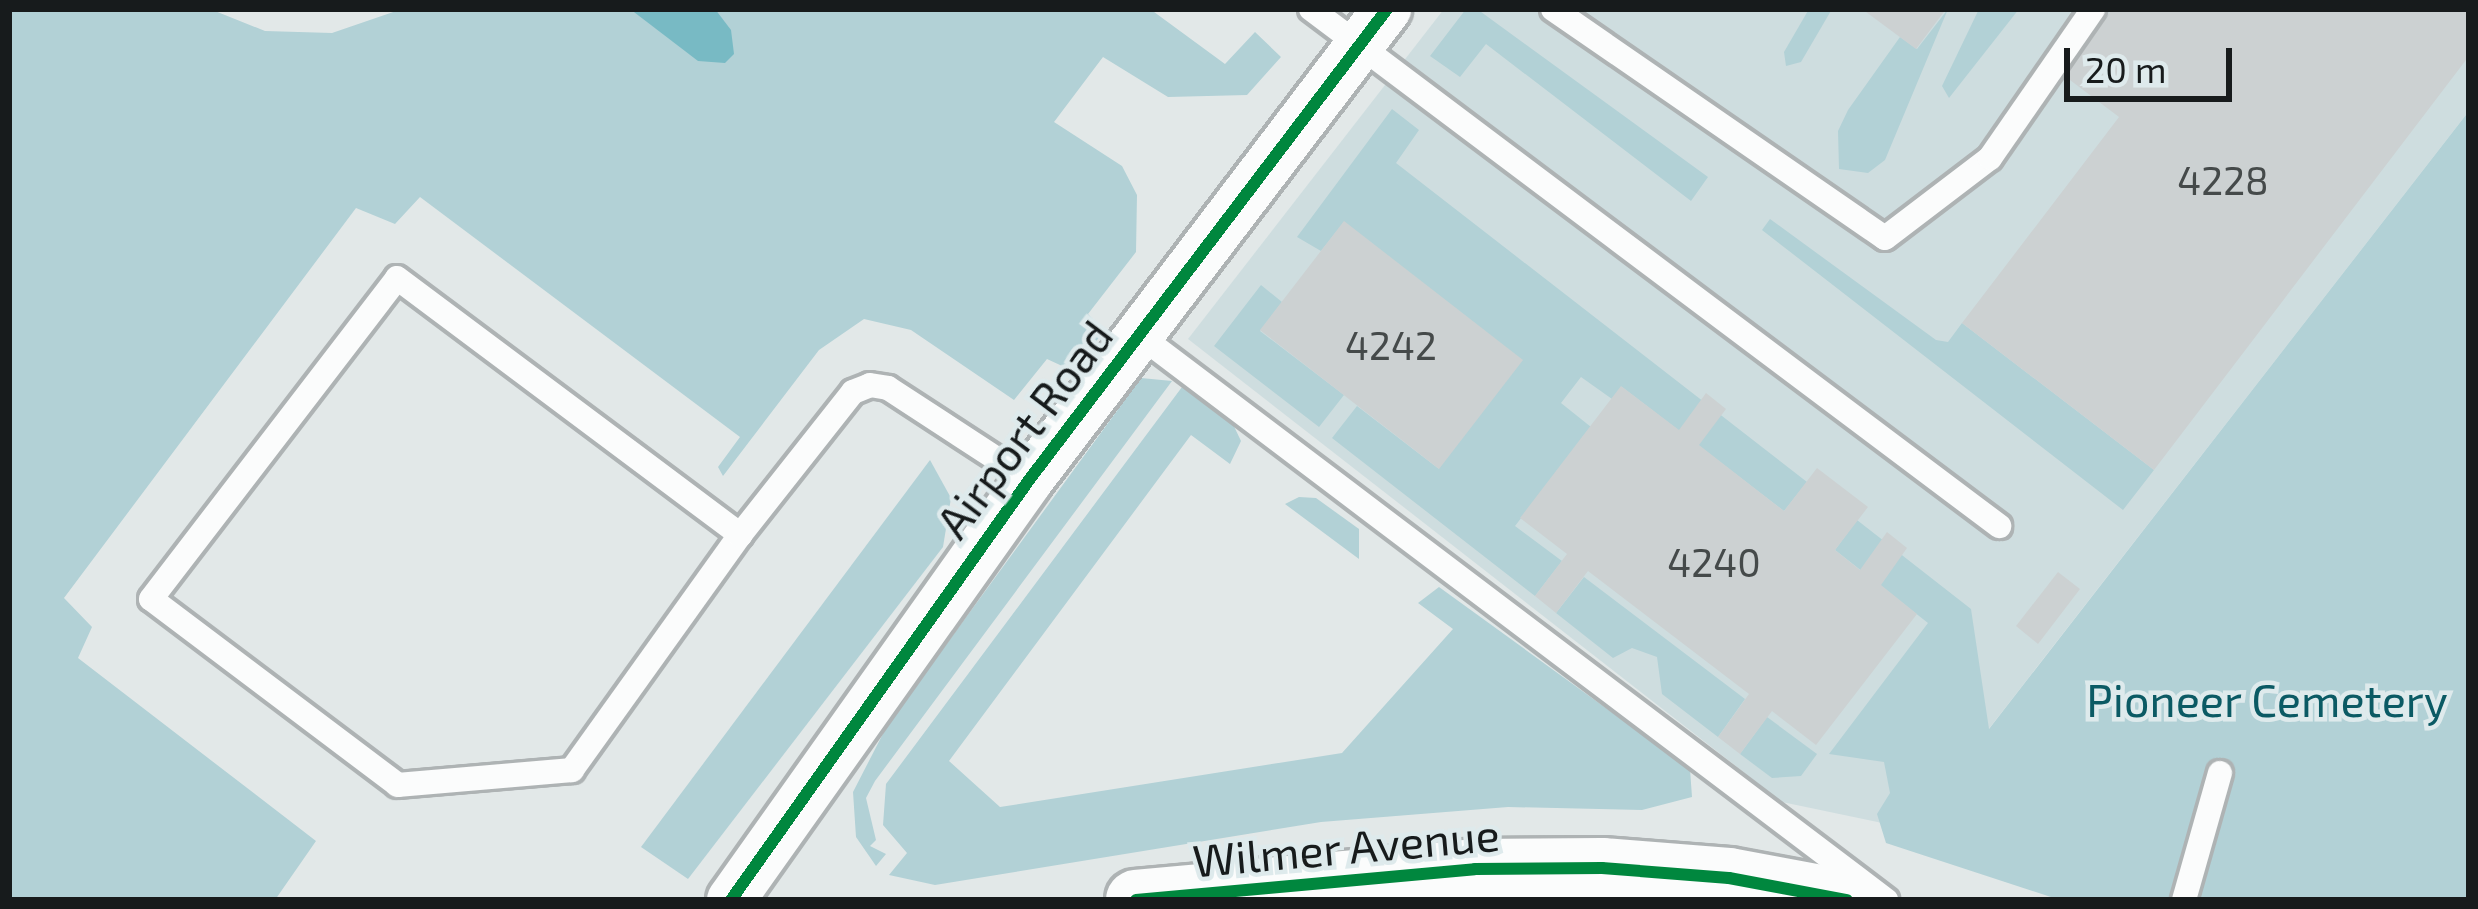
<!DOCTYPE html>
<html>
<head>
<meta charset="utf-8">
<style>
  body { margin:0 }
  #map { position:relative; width:2478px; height:909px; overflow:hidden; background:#e2e8e8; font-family:"Exo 2",sans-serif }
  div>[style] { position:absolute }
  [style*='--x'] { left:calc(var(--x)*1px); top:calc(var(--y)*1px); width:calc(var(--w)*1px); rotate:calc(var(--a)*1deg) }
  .built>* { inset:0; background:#cedddf }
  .green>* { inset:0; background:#b2d1d6 }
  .water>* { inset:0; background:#78bac4 }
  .building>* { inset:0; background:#ccd1d2 }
  .roads { filter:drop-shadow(3px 0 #aeb3b4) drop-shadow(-3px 0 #aeb3b4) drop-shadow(0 3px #aeb3b4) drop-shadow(0 -3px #aeb3b4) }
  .service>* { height:24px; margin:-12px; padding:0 12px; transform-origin:12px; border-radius:12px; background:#fbfcfc }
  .minor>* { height:48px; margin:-24px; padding:0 24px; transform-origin:24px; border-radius:24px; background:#fbfcfc }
  .tertiary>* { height:60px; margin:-30px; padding:0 30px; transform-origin:30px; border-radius:30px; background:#fbfcfc }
  .cycleway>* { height:12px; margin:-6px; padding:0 6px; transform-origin:6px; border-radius:6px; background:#00873e }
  span { translate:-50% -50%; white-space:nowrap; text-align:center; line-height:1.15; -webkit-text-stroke:9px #deeaec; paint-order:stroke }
  .number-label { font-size:39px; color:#454a4a }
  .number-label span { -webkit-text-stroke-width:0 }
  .street-label { font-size:45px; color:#171b1c }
  .park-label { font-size:45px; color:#0b5a64 }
  .frame { position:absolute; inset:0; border:12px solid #171b1c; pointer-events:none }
  .scale { position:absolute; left:2064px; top:48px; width:168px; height:54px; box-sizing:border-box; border:6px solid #171b1c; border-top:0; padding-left:15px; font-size:36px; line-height:42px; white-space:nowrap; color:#171b1c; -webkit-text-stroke:9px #deeaec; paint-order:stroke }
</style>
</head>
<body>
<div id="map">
  <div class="built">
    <div style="clip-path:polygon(1444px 9px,2469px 9px,2469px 111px,1911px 829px,1782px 802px,1188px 339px)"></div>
  </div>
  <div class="green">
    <div style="clip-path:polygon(9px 9px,210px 9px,265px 31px,332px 33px,402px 9px,1150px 9px,1225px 64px,1255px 32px,1281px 57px,1247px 95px,1168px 97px,1103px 57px,1054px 122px,1122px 166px,1137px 195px,1136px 252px,1088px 314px,1104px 331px,1073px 371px,1047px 359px,1014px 400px,911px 330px,864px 319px,819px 350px,723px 476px,718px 467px,740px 437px,420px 197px,395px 224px,356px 208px,64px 598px,92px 627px,78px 658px,316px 841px,275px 900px,9px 900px)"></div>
    <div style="clip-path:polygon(1466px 9px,1477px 9px,1708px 177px,1691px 201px,1486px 44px,1460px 77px,1430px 56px)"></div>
    <div style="clip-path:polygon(1809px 9px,1832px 9px,1801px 62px,1786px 66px,1784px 52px)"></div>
    <div style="clip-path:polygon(1948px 9px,1885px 160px,1868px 173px,1839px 169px,1838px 131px,1848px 110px,1900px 37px,1917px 49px)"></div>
    <div style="clip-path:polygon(1979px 9px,2019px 9px,1949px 98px,1942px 86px)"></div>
    <div style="clip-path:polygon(1392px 109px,1419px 130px,1396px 163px,1807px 482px,1784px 511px,1622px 387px,1612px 399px,1581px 377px,1561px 403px,1591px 427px,1515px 526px,1562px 561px,1535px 596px,1332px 438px,1357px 406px,1439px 469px,1344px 222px,1321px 251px,1297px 237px)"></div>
    <div style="clip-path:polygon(2469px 111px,2469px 900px,2060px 900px,1886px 843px,1877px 814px,1890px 793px,1884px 762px,1829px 754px,1928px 623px,1835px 550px,1857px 520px,1971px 609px,1989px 729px)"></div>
    <div style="clip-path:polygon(1770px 219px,1936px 340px,1948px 342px,1962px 323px,2154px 470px,2123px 510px,1762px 230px)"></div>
    <div style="clip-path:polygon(1261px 285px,1282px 302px,1260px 331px,1344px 395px,1319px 427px,1214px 346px)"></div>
    <div style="clip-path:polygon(1141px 378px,1172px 381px,875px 781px,866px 798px,876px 840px,870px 846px,886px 854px,876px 866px,856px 837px,853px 792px,888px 724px)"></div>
    <div style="clip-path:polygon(1182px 387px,1231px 420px,1241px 441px,1230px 464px,1191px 435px,949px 761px,1000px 807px,1342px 753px,1453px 629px,1418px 603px,1439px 587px,1690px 769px,1692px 797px,1642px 810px,1508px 807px,1321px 822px,935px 885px,889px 875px,907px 853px,883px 825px,886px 784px)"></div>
    <div style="clip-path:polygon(930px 460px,951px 498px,943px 547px,688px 879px,641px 847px)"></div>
    <div style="clip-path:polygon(1299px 497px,1316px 498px,1359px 529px,1359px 559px,1285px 504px)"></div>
    <div style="clip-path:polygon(1584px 577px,1745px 699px,1718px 737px,1662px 694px,1657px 657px,1632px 648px,1613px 658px,1556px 613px)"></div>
    <div style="clip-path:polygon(1767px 717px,1817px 754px,1801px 776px,1772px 778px,1740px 754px)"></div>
  </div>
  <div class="water">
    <div style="clip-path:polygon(630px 9px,715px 9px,731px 30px,734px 54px,725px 63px,698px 61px)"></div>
  </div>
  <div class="building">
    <div style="clip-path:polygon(1862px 9px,1946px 9px,1916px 49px)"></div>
    <div style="clip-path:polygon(2112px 9px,2469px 9px,2469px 56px,2154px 470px,1962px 323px,2119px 117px,2062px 74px)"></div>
    <div style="clip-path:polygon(1344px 221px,1523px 360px,1439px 469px,1260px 330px)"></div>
    <div style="clip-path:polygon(1621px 386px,1679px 430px,1706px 393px,1726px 409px,1699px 445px,1784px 511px,1817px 468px,1868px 507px,1835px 550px,1860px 570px,1887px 532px,1907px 548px,1881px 585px,1917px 614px,1816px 745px,1772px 711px,1740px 754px,1718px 737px,1749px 694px,1588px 571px,1556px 613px,1535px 596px,1567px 554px,1520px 518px)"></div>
    <div style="clip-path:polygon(2058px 572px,2080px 589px,2038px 644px,2016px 626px)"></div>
  </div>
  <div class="roads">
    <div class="service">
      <div style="--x:1311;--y:9;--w:861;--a:36.92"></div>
      <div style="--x:1553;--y:9;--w:403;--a:34.6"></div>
      <div style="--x:1885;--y:238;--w:132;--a:-37.3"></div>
      <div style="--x:1990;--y:158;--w:181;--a:-55.3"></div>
      <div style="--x:1139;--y:335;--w:937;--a:37.1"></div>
      <div style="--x:740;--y:535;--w:289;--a:125.6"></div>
      <div style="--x:572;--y:770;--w:175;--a:175.1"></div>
      <div style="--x:398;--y:785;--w:309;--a:-143"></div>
      <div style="--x:151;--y:599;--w:404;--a:-52.5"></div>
      <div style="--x:397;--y:278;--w:429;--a:36.8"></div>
      <div style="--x:740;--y:535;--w:182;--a:-51.7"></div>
      <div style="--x:853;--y:392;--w:18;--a:-22"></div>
      <div style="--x:870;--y:385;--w:18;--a:9"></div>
      <div style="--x:888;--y:388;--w:168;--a:33.1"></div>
      <div style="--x:2184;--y:900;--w:132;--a:-74.2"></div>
    </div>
    <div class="minor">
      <div style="--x:731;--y:900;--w:515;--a:-54.64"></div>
      <div style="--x:1029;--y:480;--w:592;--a:-52.76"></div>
    </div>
    <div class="tertiary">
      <div style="--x:1136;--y:900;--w:340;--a:-5.2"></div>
      <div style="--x:1475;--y:869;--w:127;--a:-0.5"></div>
      <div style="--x:1602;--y:868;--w:127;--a:4.5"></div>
      <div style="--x:1729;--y:878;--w:120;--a:10.6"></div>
    </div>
  </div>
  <div class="cycleway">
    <div style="--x:731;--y:900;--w:515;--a:-54.64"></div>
    <div style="--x:1029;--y:480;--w:592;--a:-52.76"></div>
    <div style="--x:1136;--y:900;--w:340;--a:-5.2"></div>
    <div style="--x:1475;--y:869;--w:127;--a:-0.5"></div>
    <div style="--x:1602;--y:868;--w:127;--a:4.5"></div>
    <div style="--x:1729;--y:878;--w:120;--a:10.6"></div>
  </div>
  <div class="number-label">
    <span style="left:2223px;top:180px">4228</span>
    <span style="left:1391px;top:345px">4242</span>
    <span style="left:1714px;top:562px">4240</span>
  </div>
  <div class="street-label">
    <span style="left:1024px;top:429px;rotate:-53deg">Airport Road</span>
    <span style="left:1346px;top:847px;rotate:-5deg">Wilmer Avenue</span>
  </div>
  <div class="park-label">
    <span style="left:2267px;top:700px">Pioneer Cemetery</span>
  </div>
  <div class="frame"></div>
  <div class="scale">20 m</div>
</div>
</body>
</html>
